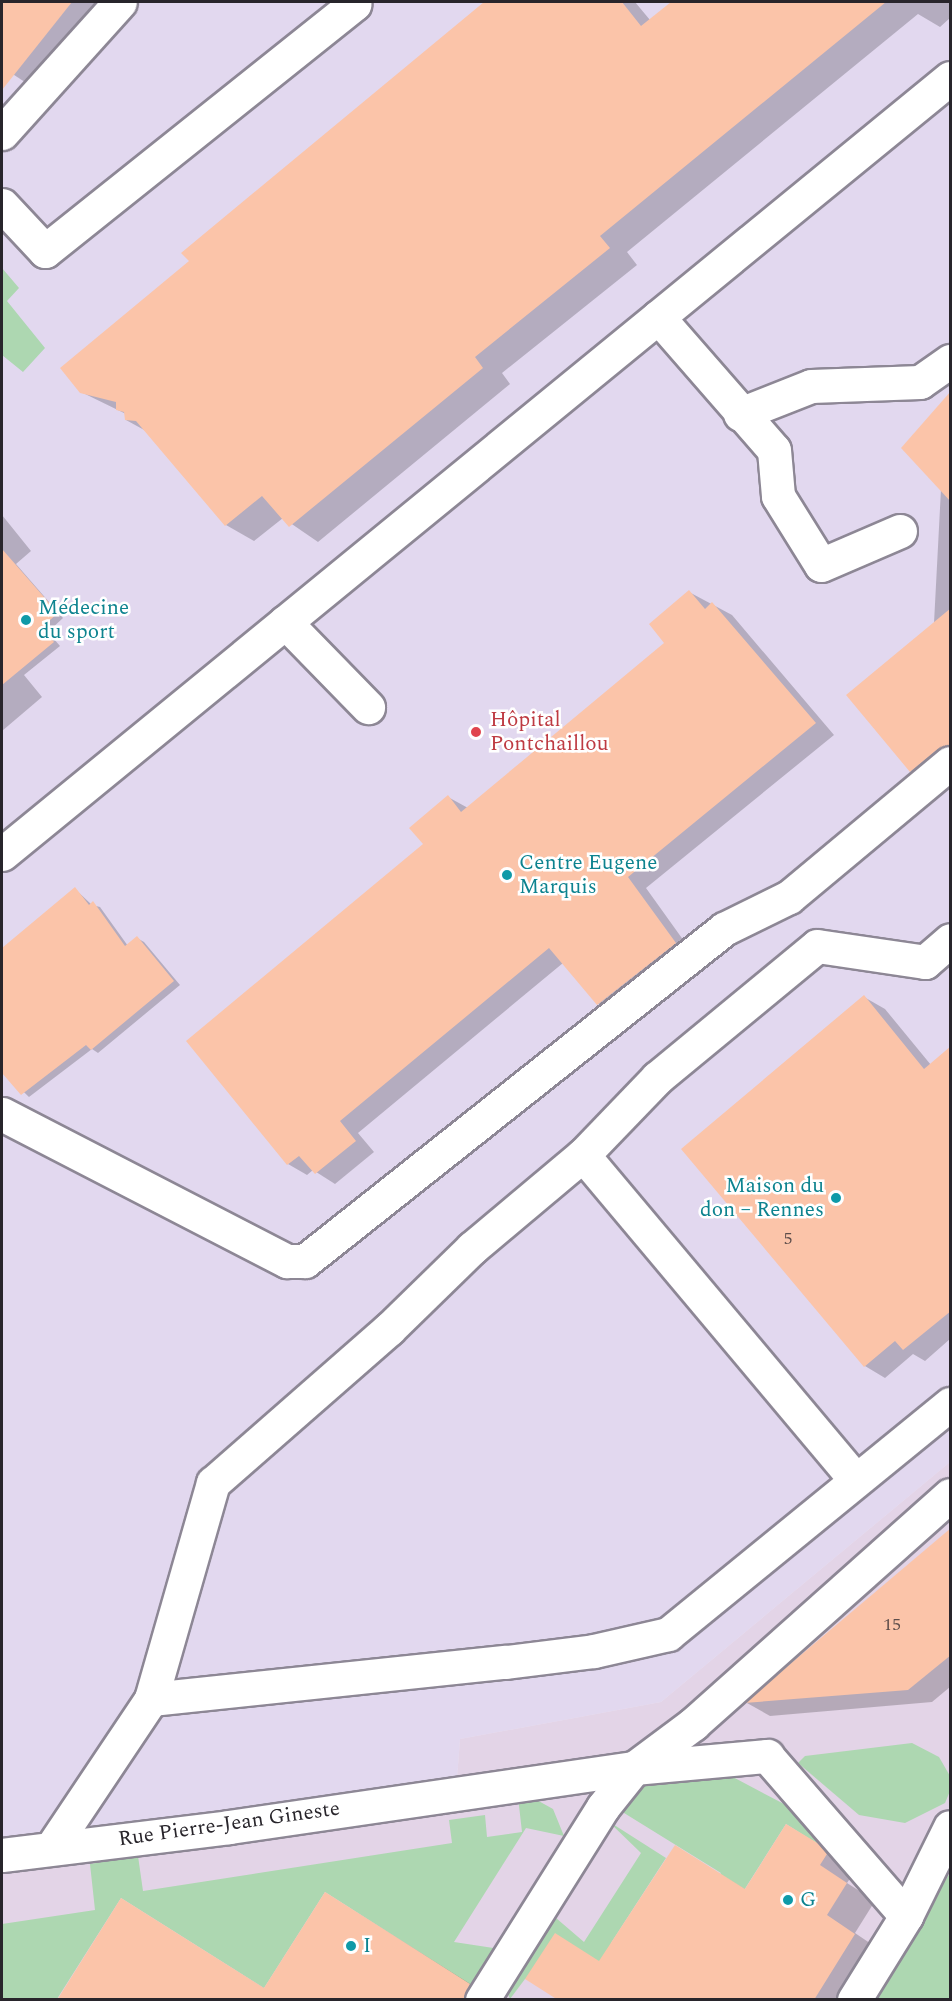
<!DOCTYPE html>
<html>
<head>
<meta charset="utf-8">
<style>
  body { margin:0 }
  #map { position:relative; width:952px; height:2001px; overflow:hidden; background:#ece4f5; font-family:Spectral,serif }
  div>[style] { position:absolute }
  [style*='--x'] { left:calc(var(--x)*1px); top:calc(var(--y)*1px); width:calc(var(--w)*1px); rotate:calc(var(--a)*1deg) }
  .built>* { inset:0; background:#e2d8ef }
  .education>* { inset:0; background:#e3d4e7 }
  .green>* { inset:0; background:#add7b1 }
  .shadow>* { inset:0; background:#0003 }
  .building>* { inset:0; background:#fbc4a9 }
  .roads { filter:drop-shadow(2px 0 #8d8795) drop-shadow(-2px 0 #8d8795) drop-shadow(0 2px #8d8795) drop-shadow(0 -2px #8d8795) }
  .minor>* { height:33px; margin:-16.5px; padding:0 16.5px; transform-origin:16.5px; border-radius:16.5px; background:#fff }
  .dots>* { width:16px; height:16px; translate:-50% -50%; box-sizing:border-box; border:3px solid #fff; border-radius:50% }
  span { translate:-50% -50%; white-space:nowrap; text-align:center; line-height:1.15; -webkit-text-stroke:5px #fff; paint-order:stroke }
  .number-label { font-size:18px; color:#5d4d4a }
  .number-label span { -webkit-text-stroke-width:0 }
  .culture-label { font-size:21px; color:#0d838f }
  .left { translate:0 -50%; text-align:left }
  .right { translate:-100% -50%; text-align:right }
  .health-label { font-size:21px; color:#be3a42 }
  .street-label { font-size:21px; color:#28252b }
  .frame { position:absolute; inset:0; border:3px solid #28252b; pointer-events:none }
</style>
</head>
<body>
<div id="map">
  <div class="built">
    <div style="clip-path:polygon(2px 2px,950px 2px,950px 1462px,661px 1702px,460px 1739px,456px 1792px,2px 1854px)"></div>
  </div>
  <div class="education">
    <div style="clip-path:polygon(950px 1462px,950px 1999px,2px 2000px,2px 1855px,456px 1792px,460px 1739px,661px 1702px)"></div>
  </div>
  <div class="green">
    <div style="clip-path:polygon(2px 268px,19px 288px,7px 301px,45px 348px,23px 372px,2px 355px)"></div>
    <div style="clip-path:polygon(912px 1743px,939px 1757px,950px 1776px,950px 1791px,945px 1803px,905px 1823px,859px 1815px,798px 1763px,805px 1756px)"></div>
    <div style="clip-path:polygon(697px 1772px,731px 1776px,784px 1804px,829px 1851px,786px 1824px,687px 1980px,525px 1979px,510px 1999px,505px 1988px,549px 1912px,584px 1942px,641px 1853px,608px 1821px,666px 1858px,611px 1943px,658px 1972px,721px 1873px,616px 1808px,647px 1781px)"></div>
    <div style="clip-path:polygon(518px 1797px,535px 1799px,553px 1809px,564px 1836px,526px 1828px,454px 1942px,500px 1949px,468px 1999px,446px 1999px,460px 1978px,325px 1892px,264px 1988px,121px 1898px,57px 1999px,2px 1999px,2px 1924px,95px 1910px,90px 1864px,138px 1856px,143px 1891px,452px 1843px,449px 1820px,485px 1815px,487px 1837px,522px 1832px)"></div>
    <div style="clip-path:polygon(950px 1873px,950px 1999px,870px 1999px)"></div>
  </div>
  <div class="shadow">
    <div style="clip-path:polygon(2px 2px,112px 2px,40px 92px,2px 67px)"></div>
    <div style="clip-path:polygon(487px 2px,635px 2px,650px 20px,673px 2px,950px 2px,950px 18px,940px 27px,918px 14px,627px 252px,637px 265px,502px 373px,510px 384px,318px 542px,283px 518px,254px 541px,226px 525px,146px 431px,126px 420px,126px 414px,81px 392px,191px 262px,183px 253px)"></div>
    <div style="clip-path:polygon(950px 402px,950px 765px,930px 782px,911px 771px,934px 623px,941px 489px)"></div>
    <div style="clip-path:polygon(2px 515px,31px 551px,16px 564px,63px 618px,48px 632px,60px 646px,24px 675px,42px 697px,2px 731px)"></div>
    <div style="clip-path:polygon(689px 592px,732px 615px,834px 735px,646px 888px,694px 955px,618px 1015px,598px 1004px,563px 963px,358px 1133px,374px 1152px,335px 1184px,313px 1170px,307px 1175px,288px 1164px,448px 797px,468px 808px,666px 643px)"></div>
    <div style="clip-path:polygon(75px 889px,92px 905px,100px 907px,128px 946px,137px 938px,144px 942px,180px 985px,98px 1053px,92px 1049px,29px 1097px,2px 1071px,2px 950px)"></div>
    <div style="clip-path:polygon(864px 997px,885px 1009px,931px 1065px,950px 1048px,950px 1339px,925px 1361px,913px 1354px,885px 1378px,865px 1366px)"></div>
    <div style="clip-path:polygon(950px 1532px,950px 1687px,932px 1702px,770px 1716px,747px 1703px)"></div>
    <div style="clip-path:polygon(815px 1842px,848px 1863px,855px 1871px,847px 1883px,875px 1901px,855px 1933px,883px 1952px,853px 2000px,560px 2000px,600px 1962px,675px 1847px,746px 1890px)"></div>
    <div style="clip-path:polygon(122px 1900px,265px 1989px,354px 1911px,488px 1995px,485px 2000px,59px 2000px)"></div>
  </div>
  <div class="building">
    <div style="clip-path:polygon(2px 2px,72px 2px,2px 90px)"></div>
    <div style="clip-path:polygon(484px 2px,622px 2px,641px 26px,671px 2px,886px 2px,600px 236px,610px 248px,475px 357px,483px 368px,289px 527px,262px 496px,225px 526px,136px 421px,125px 420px,124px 412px,116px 410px,116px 402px,80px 393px,60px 368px,189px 261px,181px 253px)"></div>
    <div style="clip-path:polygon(951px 391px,951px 502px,901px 448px)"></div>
    <div style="clip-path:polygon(2px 549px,58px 613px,42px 627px,54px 642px,2px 685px)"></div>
    <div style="clip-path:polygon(689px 590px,705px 609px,712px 602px,816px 723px,628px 877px,676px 943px,597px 1005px,549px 948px,340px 1121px,356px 1141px,315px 1174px,299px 1156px,287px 1165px,186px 1041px,423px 844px,409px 828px,448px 795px,461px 812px,664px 643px,649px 624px)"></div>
    <div style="clip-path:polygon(951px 608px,951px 745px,938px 749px,910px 772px,846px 695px)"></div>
    <div style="clip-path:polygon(75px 887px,89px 905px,93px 901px,125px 946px,137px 936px,174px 981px,91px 1050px,86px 1045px,21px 1095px,2px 1073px,2px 948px)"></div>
    <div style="clip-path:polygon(864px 995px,924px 1069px,951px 1046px,951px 1311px,903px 1350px,895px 1341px,864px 1367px,681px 1149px)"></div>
    <div style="clip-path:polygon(951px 1528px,951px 1655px,908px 1690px,744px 1703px)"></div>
    <div style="clip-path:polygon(786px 1824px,819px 1844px,827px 1854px,820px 1865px,847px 1883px,827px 1915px,855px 1934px,814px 2000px,558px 2000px,525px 1979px,555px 1933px,599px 1961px,675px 1845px,745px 1889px)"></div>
    <div style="clip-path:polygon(325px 1892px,470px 1984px,463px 2000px,57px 2000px,121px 1898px,264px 1988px)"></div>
  </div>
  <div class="roads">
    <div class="minor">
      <div style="--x:2;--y:133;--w:176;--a:-48"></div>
      <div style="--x:2;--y:205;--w:63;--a:46.9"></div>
      <div style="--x:45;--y:251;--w:396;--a:-38.6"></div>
      <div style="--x:354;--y:4;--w:4;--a:-146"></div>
      <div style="--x:658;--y:317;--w:176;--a:48.9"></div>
      <div style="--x:774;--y:450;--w:46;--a:85"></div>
      <div style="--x:778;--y:496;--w:81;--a:58.1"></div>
      <div style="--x:821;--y:565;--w:86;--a:-23.3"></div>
      <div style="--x:740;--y:414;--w:76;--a:-21.5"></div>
      <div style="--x:811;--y:386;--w:109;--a:-2.1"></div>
      <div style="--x:920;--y:382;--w:37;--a:-35"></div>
      <div style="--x:285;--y:622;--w:119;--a:45.7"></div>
      <div style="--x:2;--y:854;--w:1225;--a:-39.3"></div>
      <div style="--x:2;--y:1114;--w:321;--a:27.3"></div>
      <div style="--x:287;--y:1261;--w:18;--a:0"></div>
      <div style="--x:305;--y:1261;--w:535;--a:-38.39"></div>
      <div style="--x:724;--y:929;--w:72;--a:-26.2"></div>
      <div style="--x:789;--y:897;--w:209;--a:-39.8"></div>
      <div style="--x:583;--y:1155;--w:423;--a:50"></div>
      <div style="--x:151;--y:1699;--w:225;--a:-74"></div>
      <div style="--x:213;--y:1483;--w:234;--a:-41.2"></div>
      <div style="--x:389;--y:1329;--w:116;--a:-44.3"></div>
      <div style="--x:472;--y:1248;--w:145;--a:-40"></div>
      <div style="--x:583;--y:1155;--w:107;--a:-46.1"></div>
      <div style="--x:657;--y:1078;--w:207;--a:-39.5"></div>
      <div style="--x:817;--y:946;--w:109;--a:8.4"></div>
      <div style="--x:925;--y:962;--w:33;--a:-41"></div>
      <div style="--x:52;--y:1847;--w:178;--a:-56.2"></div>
      <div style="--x:151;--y:1699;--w:357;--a:-6"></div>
      <div style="--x:506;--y:1662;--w:89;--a:-7.1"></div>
      <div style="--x:594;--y:1651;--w:76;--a:-12.9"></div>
      <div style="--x:668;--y:1634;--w:364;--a:-39.2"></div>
      <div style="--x:2;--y:1855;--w:229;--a:-7"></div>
      <div style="--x:229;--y:1827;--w:409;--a:-8.3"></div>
      <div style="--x:634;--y:1768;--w:134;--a:-5.2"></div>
      <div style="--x:767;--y:1756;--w:212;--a:49"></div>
      <div style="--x:482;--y:2000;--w:228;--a:-57.9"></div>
      <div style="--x:603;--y:1807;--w:50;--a:-51.5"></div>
      <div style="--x:634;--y:1768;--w:74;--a:-36.7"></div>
      <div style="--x:693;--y:1724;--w:344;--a:-41.7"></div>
      <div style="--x:854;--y:2000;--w:99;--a:-58.2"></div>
      <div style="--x:906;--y:1916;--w:99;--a:-63.7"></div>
    </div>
  </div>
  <div class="dots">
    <div style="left:26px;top:620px;background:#0f9aa8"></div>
    <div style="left:476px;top:732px;background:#e0444e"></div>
    <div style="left:507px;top:875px;background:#0f9aa8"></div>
    <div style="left:836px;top:1198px;background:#0f9aa8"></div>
    <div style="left:788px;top:1900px;background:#0f9aa8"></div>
    <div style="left:351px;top:1946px;background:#0f9aa8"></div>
  </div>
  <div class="number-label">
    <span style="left:788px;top:1239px">5</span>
    <span style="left:892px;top:1625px">15</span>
  </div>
  <div class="culture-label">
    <span class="left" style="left:38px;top:620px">Médecine<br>du sport</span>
    <span class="left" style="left:519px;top:875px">Centre Eugene<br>Marquis</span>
    <span class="right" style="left:824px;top:1198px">Maison du<br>don – Rennes</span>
    <span class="left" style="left:800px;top:1900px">G</span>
    <span class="left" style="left:363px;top:1946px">I</span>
  </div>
  <div class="health-label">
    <span class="left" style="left:490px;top:732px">Hôpital<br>Pontchaillou</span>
  </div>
  <div class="street-label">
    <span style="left:229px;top:1824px;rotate:-8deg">Rue Pierre-Jean Gineste</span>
  </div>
  <div class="frame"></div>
</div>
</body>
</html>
